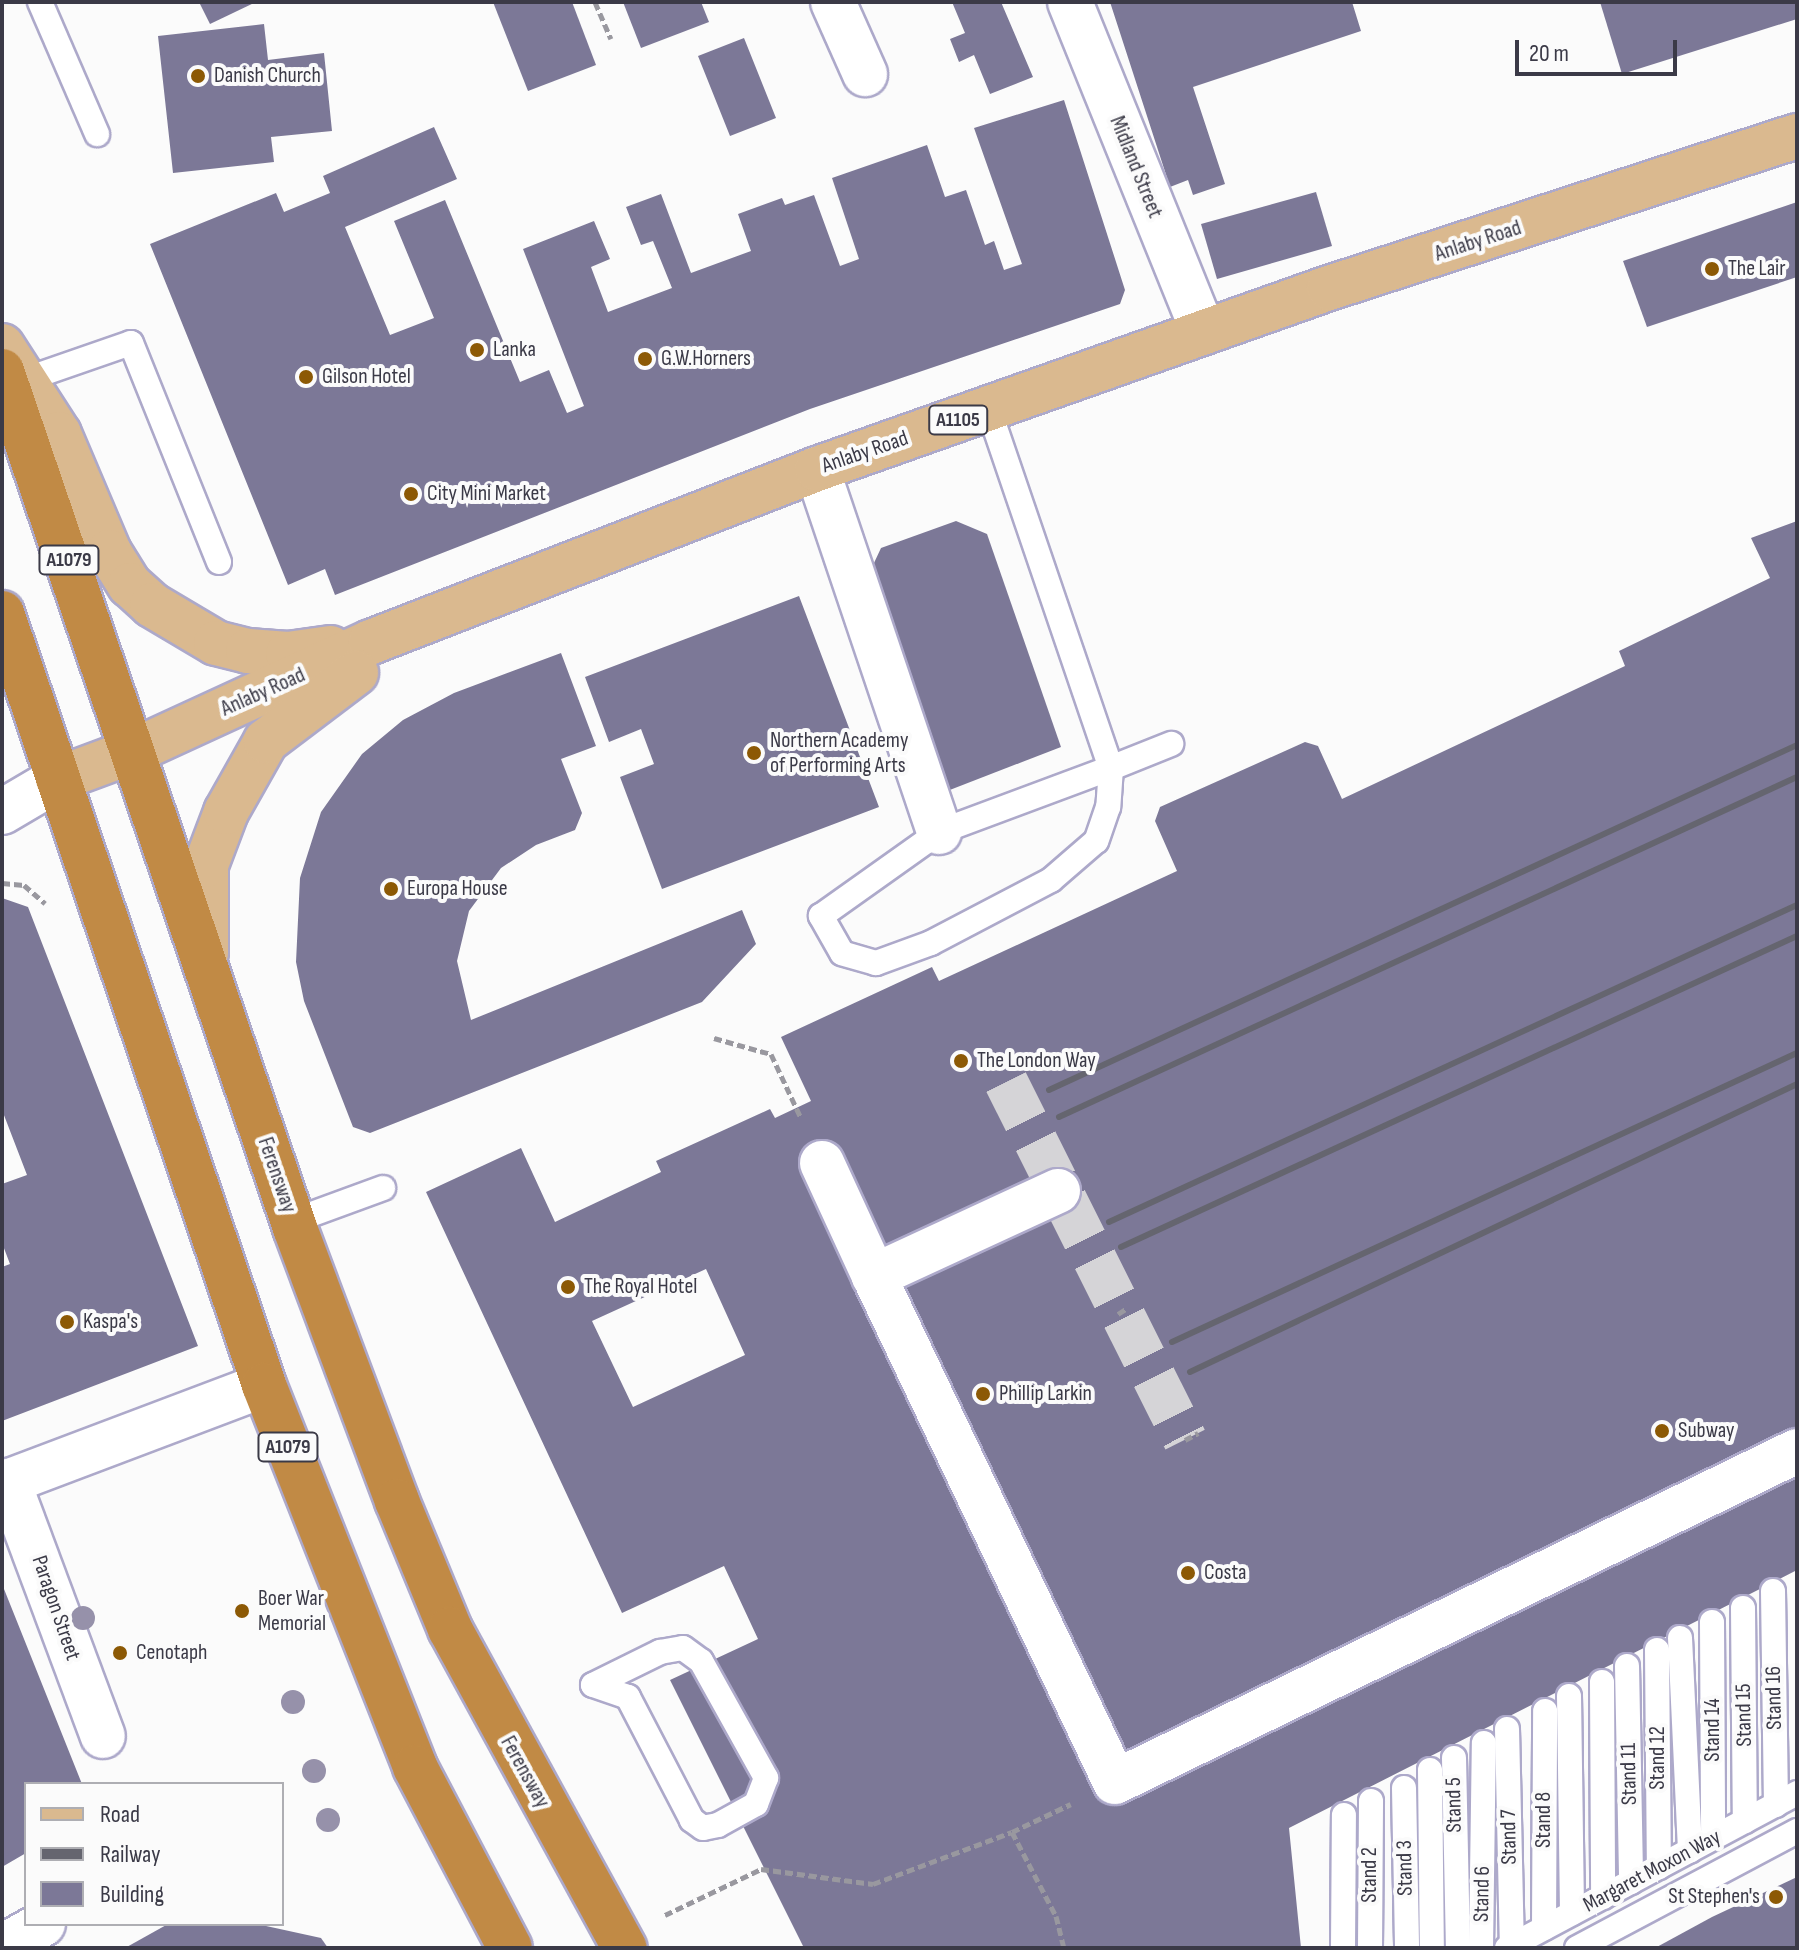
<!DOCTYPE html>
<html>
<head>
<meta charset="utf-8">
<style>
  body { margin:0 }
  #map { position:relative; width:1799px; height:1950px; overflow:hidden; background:#fbfbfb; font-family:"Sofia Sans Condensed",sans-serif }
  div>[style] { position:absolute }
  [style*='--x'] { left:calc(var(--x)*1px); top:calc(var(--y)*1px); width:calc(var(--w)*1px); rotate:calc(var(--a)*1deg) }
  .building>* { inset:0; background:#7c7897 }
  .street-tunnel>* { height:44px; margin-top:-22px; transform-origin:0; background:repeating-linear-gradient(90deg,#d5d4d7 0 44px,transparent 0 66px) }
  .path>* { height:5px; margin-top:-2.5px; transform-origin:0; background:repeating-linear-gradient(90deg,#99989f 0 8px,transparent 0 12px) }
  .roads { filter:drop-shadow(2px 0 #ada9ca) drop-shadow(-2px 0 #ada9ca) drop-shadow(0 2px #ada9ca) drop-shadow(0 -2px #ada9ca) }
  .lane>* { height:24px; margin:-12px; padding:0 12px; transform-origin:12px; border-radius:12px; background:#fff }
  .street>* { height:44px; margin:-22px; padding:0 22px; transform-origin:22px; border-radius:22px; background:#fff }
  .primary>* { height:44px; margin:-22px; padding:0 22px; transform-origin:22px; border-radius:22px; background:#dab98f }
  .highway>* { height:44px; margin:-22px; padding:0 22px; transform-origin:22px; border-radius:22px; background:#c18a45 }
  .rail>* { height:6px; margin:-3px; padding:0 3px; transform-origin:3px; border-radius:3px; background:#65656f }
  .trees>* { width:24px; height:24px; margin:-12px; border-radius:50%; background:#9691aa }
  .dots>* { width:22px; height:22px; translate:-50% -50%; box-sizing:border-box; border:4px solid #fbfbfb; border-radius:50% }
  span { translate:-50% -50%; white-space:nowrap; text-align:center; line-height:1.15; -webkit-text-stroke:8px #fbfbfb; paint-order:stroke }
  .shield-label span { padding:2px 6px; background:#fbfbfb; border:2px solid; border-radius:6px; -webkit-text-stroke-width:0 }
  .shield-label { font-size:20px; color:#3b3a47; font-weight:700 }
  .poi-label { font-size:22px; color:#3b3a47 }
  .left { translate:0 -50%; text-align:left }
  .right { translate:-100% -50%; text-align:right }
  .street-label { font-size:22px; color:#3b3a47 }
  .frame { position:absolute; inset:0; border:4px solid #3b3a47; pointer-events:none }
  .legend { position:absolute; left:24px; top:1782px; width:260px; height:144px; box-sizing:border-box; background:#fbfbfb; border:2px solid #aeaeb3; margin:0; padding:10px 14px; list-style:none; font-size:24px; color:#3b3a47 }
  .legend li { display:flex; align-items:center; gap:16px; height:40px }
  .legend b { width:40px; border:2px solid #aeaeb3 }
  .scale { position:absolute; left:1515px; top:40px; width:162px; height:36px; box-sizing:border-box; border:4px solid #3b3a47; border-top:0; padding-left:10px; font-size:24px; line-height:28px; white-space:nowrap; color:#3b3a47; -webkit-text-stroke:6px #fbfbfb; paint-order:stroke }
</style>
</head>
<body>
<div id="map">
  <div class="building">
    <div style="clip-path:polygon(199px 2px,256px 2px,210px 24px)"></div>
    <div style="clip-path:polygon(493px 2px,572px 2px,596px 65px,528px 91px)"></div>
    <div style="clip-path:polygon(623px 2px,701px 2px,709px 22px,641px 48px)"></div>
    <div style="clip-path:polygon(952px 2px,1001px 2px,1033px 77px,990px 94px,974px 55px,959px 62px,950px 39px,965px 33px)"></div>
    <div style="clip-path:polygon(1110px 2px,1352px 2px,1361px 31px,1193px 87px,1225px 184px,1193px 195px,1188px 180px,1170px 187px)"></div>
    <div style="clip-path:polygon(1600px 2px,1797px 2px,1797px 19px,1622px 74px)"></div>
    <div style="clip-path:polygon(264px 24px,268px 60px,324px 53px,332px 131px,271px 137px,274px 162px,173px 173px,158px 36px)"></div>
    <div style="clip-path:polygon(744px 38px,776px 118px,730px 136px,698px 56px)"></div>
    <div style="clip-path:polygon(1064px 100px,1125px 290px,1120px 304px,810px 409px,335px 595px,325px 569px,288px 585px,150px 244px,276px 193px,284px 212px,330px 193px,323px 176px,434px 127px,457px 179px,345px 227px,390px 335px,434px 318px,394px 221px,445px 200px,520px 382px,549px 370px,567px 413px,584px 406px,523px 249px,594px 221px,610px 259px,591px 267px,608px 312px,672px 288px,653px 241px,641px 245px,626px 207px,661px 194px,691px 273px,751px 251px,738px 214px,782px 198px,785px 205px,814px 195px,840px 266px,859px 259px,832px 178px,927px 145px,945px 197px,966px 190px,985px 245px,994px 241px,1004px 270px,1022px 264px,974px 128px)"></div>
    <div style="clip-path:polygon(1316px 192px,1332px 246px,1217px 279px,1201px 224px)"></div>
    <div style="clip-path:polygon(1797px 202px,1797px 277px,1647px 327px,1623px 261px)"></div>
    <div style="clip-path:polygon(956px 521px,987px 534px,1061px 747px,942px 793px,866px 580px,881px 548px)"></div>
    <div style="clip-path:polygon(evenodd,1797px 521px,1797px 1570px,1289px 1828px,1301px 1948px,804px 1948px,670px 1680px,758px 1639px,724px 1566px,622px 1613px,426px 1192px,521px 1148px,555px 1222px,661px 1172px,656px 1161px,770px 1109px,775px 1118px,811px 1101px,781px 1037px,932px 967px,939px 981px,1177px 871px,1155px 821px,1160px 807px,1305px 742px,1318px 746px,1342px 799px,1625px 666px,1619px 651px,1770px 578px,1751px 538px,1797px 521px,706px 1269px,745px 1355px,633px 1407px,592px 1321px,706px 1269px)"></div>
    <div style="clip-path:polygon(799px 596px,879px 807px,662px 889px,620px 777px,654px 764px,641px 729px,609px 742px,585px 677px)"></div>
    <div style="clip-path:polygon(561px 653px,596px 746px,561px 759px,582px 813px,575px 830px,536px 845px,501px 868px,469px 911px,457px 961px,471px 1020px,742px 910px,756px 944px,702px 1002px,370px 1133px,353px 1127px,304px 1001px,296px 962px,300px 878px,321px 812px,362px 754px,403px 720px,454px 693px)"></div>
    <div style="clip-path:polygon(2px 898px,28px 907px,198px 1346px,2px 1421px,2px 1267px,10px 1264px,2px 1243px,2px 1184px,27px 1175px,2px 1110px)"></div>
    <div style="clip-path:polygon(2px 1584px,82px 1784px,26px 1784px,26px 1853px,2px 1867px)"></div>
    <div style="clip-path:polygon(1797px 1877px,1797px 1948px,1655px 1948px,1712px 1917px)"></div>
    <div style="clip-path:polygon(168px 1924px,257px 1924px,321px 1938px,328px 1948px,125px 1948px)"></div>
  </div>
  <div class="street-tunnel">
    <div style="--x:1006;--y:1082;--w:400;--a:63.4"></div>
  </div>
  <div class="path">
    <div style="--x:595;--y:2;--w:40;--a:66.6"></div>
    <div style="--x:2;--y:883;--w:22;--a:5"></div>
    <div style="--x:24;--y:885;--w:28;--a:41"></div>
    <div style="--x:714;--y:1038;--w:59;--a:15.7"></div>
    <div style="--x:771;--y:1054;--w:71;--a:64.9"></div>
    <div style="--x:1118;--y:1314;--w:9;--a:-32"></div>
    <div style="--x:1185;--y:1440;--w:15;--a:-28"></div>
    <div style="--x:1012;--y:1832;--w:95;--a:62.4"></div>
    <div style="--x:1056;--y:1916;--w:33;--a:76"></div>
    <div style="--x:665;--y:1915;--w:106;--a:-25.6"></div>
    <div style="--x:761;--y:1869;--w:113;--a:7.6"></div>
    <div style="--x:873;--y:1884;--w:148;--a:-20.5"></div>
    <div style="--x:1012;--y:1832;--w:65;--a:-25.4"></div>
  </div>
  <div class="roads">
    <div class="lane">
      <div style="--x:40;--y:2;--w:144;--a:66.6"></div>
      <div style="--x:24;--y:380;--w:113;--a:-19.1"></div>
      <div style="--x:131;--y:343;--w:236;--a:68.1"></div>
      <div style="--x:989;--y:410;--w:378;--a:71.2"></div>
      <div style="--x:1111;--y:768;--w:39;--a:94"></div>
      <div style="--x:1108;--y:807;--w:36;--a:109"></div>
      <div style="--x:1096;--y:841;--w:60;--a:139.1"></div>
      <div style="--x:1051;--y:880;--w:136;--a:152.3"></div>
      <div style="--x:931;--y:943;--w:59;--a:160"></div>
      <div style="--x:876;--y:963;--w:35;--a:-164"></div>
      <div style="--x:842;--y:953;--w:43;--a:-119.6"></div>
      <div style="--x:821;--y:916;--w:145;--a:-35.4"></div>
      <div style="--x:939;--y:832;--w:184;--a:-20.4"></div>
      <div style="--x:1111;--y:768;--w:65;--a:-21.8"></div>
      <div style="--x:293;--y:1221;--w:96;--a:-20.1"></div>
      <div style="--x:1773;--y:1591;--w:214;--a:89.2"></div>
      <div style="--x:1743;--y:1608;--w:213;--a:89.5"></div>
      <div style="--x:1712;--y:1622;--w:216;--a:89.7"></div>
      <div style="--x:1680;--y:1638;--w:213;--a:87.3"></div>
      <div style="--x:683;--y:1648;--w:22;--a:36"></div>
      <div style="--x:701;--y:1661;--w:134;--a:60.9"></div>
      <div style="--x:766;--y:1778;--w:28;--a:111"></div>
      <div style="--x:756;--y:1804;--w:43;--a:151.1"></div>
      <div style="--x:718;--y:1825;--w:15;--a:169"></div>
      <div style="--x:703;--y:1828;--w:14;--a:-144"></div>
      <div style="--x:692;--y:1820;--w:139;--a:-117.5"></div>
      <div style="--x:628;--y:1697;--w:37;--a:-161"></div>
      <div style="--x:593;--y:1685;--w:75;--a:-26.2"></div>
      <div style="--x:660;--y:1652;--w:23;--a:-10"></div>
      <div style="--x:1657;--y:1650;--w:217;--a:89.5"></div>
      <div style="--x:1627;--y:1666;--w:216;--a:88.9"></div>
      <div style="--x:1602;--y:1682;--w:215;--a:89.7"></div>
      <div style="--x:1569;--y:1696;--w:217;--a:89.2"></div>
      <div style="--x:1507;--y:1729;--w:216;--a:88.7"></div>
      <div style="--x:1454;--y:1758;--w:190;--a:88.8"></div>
      <div style="--x:1430;--y:1770;--w:178;--a:89.4"></div>
      <div style="--x:1404;--y:1788;--w:160;--a:88.9"></div>
      <div style="--x:1544;--y:1928;--w:217;--a:-89.7"></div>
      <div style="--x:1343;--y:1948;--w:133;--a:-89.6"></div>
      <div style="--x:1370;--y:1948;--w:147;--a:-89.6"></div>
      <div style="--x:1481;--y:1948;--w:205;--a:-89.2"></div>
      <div style="--x:1507;--y:1948;--w:329;--a:-28.1"></div>
      <div style="--x:1577;--y:1948;--w:249;--a:-28"></div>
    </div>
    <div class="street">
      <div style="--x:833;--y:2;--w:79;--a:66"></div>
      <div style="--x:1070;--y:2;--w:356;--a:68"></div>
      <div style="--x:817;--y:469;--w:383;--a:71.4"></div>
      <div style="--x:2;--y:812;--w:65;--a:-30.5"></div>
      <div style="--x:822;--y:1163;--w:124;--a:65.3"></div>
      <div style="--x:1058;--y:1191;--w:203;--a:155.2"></div>
      <div style="--x:874;--y:1276;--w:560;--a:64.53"></div>
      <div style="--x:1115;--y:1782;--w:758;--a:-25.89"></div>
      <div style="--x:8;--y:1481;--w:272;--a:69.6"></div>
      <div style="--x:2;--y:1484;--w:280;--a:-20.7"></div>
      <div style="--x:2;--y:1947;--w:47;--a:-29.3"></div>
    </div>
    <div class="primary">
      <div style="--x:2;--y:346;--w:105;--a:57.1"></div>
      <div style="--x:59;--y:434;--w:128;--a:67"></div>
      <div style="--x:109;--y:552;--w:39;--a:58"></div>
      <div style="--x:130;--y:585;--w:30;--a:42"></div>
      <div style="--x:152;--y:605;--w:74;--a:30.7"></div>
      <div style="--x:216;--y:643;--w:33;--a:14"></div>
      <div style="--x:248;--y:651;--w:40;--a:4.3"></div>
      <div style="--x:288;--y:654;--w:43;--a:-7.9"></div>
      <div style="--x:58;--y:779;--w:83;--a:-20.4"></div>
      <div style="--x:136;--y:750;--w:259;--a:-24.7"></div>
      <div style="--x:371;--y:642;--w:478;--a:-21.2"></div>
      <div style="--x:817;--y:469;--w:543;--a:-19.47"></div>
      <div style="--x:1329;--y:288;--w:492;--a:-18"></div>
      <div style="--x:206;--y:953;--w:88;--a:-90"></div>
      <div style="--x:206;--y:865;--w:57;--a:-69.3"></div>
      <div style="--x:226;--y:812;--w:81;--a:-60.6"></div>
      <div style="--x:266;--y:741;--w:113;--a:-37.1"></div>
    </div>
    <div class="highway">
      <div style="--x:2;--y:371;--w:906;--a:71.12"></div>
      <div style="--x:295;--y:1228;--w:291;--a:69.5"></div>
      <div style="--x:397;--y:1501;--w:139;--a:67.5"></div>
      <div style="--x:450;--y:1629;--w:364;--a:61.3"></div>
      <div style="--x:2;--y:613;--w:815;--a:71.25"></div>
      <div style="--x:264;--y:1385;--w:411;--a:68.4"></div>
      <div style="--x:415;--y:1767;--w:204;--a:62.3"></div>
    </div>
  </div>
  <div class="rail">
    <div style="--x:1049;--y:1090;--w:824;--a:-24.76"></div>
    <div style="--x:1059;--y:1117;--w:813;--a:-24.74"></div>
    <div style="--x:1109;--y:1222;--w:758;--a:-24.74"></div>
    <div style="--x:1121;--y:1247;--w:744;--a:-24.71"></div>
    <div style="--x:1172;--y:1342;--w:689;--a:-24.82"></div>
    <div style="--x:1190;--y:1372;--w:672;--a:-25.38"></div>
  </div>
  <div class="trees">
    <div style="left:83px;top:1618px"></div>
    <div style="left:293px;top:1702px"></div>
    <div style="left:314px;top:1771px"></div>
    <div style="left:328px;top:1820px"></div>
  </div>
  <div class="dots">
    <div style="left:198px;top:76px;background:#8c5905"></div>
    <div style="left:1712px;top:269px;background:#8c5905"></div>
    <div style="left:477px;top:350px;background:#8c5905"></div>
    <div style="left:645px;top:359px;background:#8c5905"></div>
    <div style="left:306px;top:377px;background:#8c5905"></div>
    <div style="left:411px;top:494px;background:#8c5905"></div>
    <div style="left:754px;top:753px;background:#8c5905"></div>
    <div style="left:391px;top:889px;background:#8c5905"></div>
    <div style="left:961px;top:1061px;background:#8c5905"></div>
    <div style="left:568px;top:1287px;background:#8c5905"></div>
    <div style="left:67px;top:1322px;background:#8c5905"></div>
    <div style="left:983px;top:1394px;background:#8c5905"></div>
    <div style="left:1662px;top:1431px;background:#8c5905"></div>
    <div style="left:1188px;top:1573px;background:#8c5905"></div>
    <div style="left:242px;top:1611px;background:#8c5905"></div>
    <div style="left:120px;top:1653px;background:#8c5905"></div>
    <div style="left:1776px;top:1897px;background:#8c5905"></div>
  </div>
  <div class="shield-label">
    <span style="left:958px;top:420px">A1105</span>
    <span style="left:69px;top:560px">A1079</span>
    <span style="left:288px;top:1447px">A1079</span>
  </div>
  <div class="poi-label">
    <span class="left" style="left:214px;top:76px">Danish Church</span>
    <span class="left" style="left:1728px;top:269px">The Lair</span>
    <span class="left" style="left:493px;top:350px">Lanka</span>
    <span class="left" style="left:661px;top:359px">G.W.Horners</span>
    <span class="left" style="left:322px;top:377px">Gilson Hotel</span>
    <span class="left" style="left:427px;top:494px">City Mini Market</span>
    <span class="left" style="left:770px;top:753px">Northern Academy<br>of Performing Arts</span>
    <span class="left" style="left:407px;top:889px">Europa House</span>
    <span class="left" style="left:977px;top:1061px">The London Way</span>
    <span class="left" style="left:584px;top:1287px">The Royal Hotel</span>
    <span class="left" style="left:83px;top:1322px">Kaspa's</span>
    <span class="left" style="left:999px;top:1394px">Phillip Larkin</span>
    <span class="left" style="left:1678px;top:1431px">Subway</span>
    <span class="left" style="left:1204px;top:1573px">Costa</span>
    <span class="left" style="left:258px;top:1611px">Boer War<br>Memorial</span>
    <span class="left" style="left:136px;top:1653px">Cenotaph</span>
    <span class="right" style="left:1760px;top:1897px">St Stephen's</span>
  </div>
  <div class="street-label">
    <span style="left:1136px;top:167px;rotate:68deg">Midland Street</span>
    <span style="left:1478px;top:241px;rotate:-18deg">Anlaby Road</span>
    <span style="left:865px;top:452px;rotate:-19deg">Anlaby Road</span>
    <span style="left:263px;top:692px;rotate:-24deg">Anlaby Road</span>
    <span style="left:277px;top:1175px;rotate:71deg">Ferensway</span>
    <span style="left:56px;top:1608px;rotate:71deg">Paragon Street</span>
    <span style="left:1774px;top:1698px;rotate:-91deg">Stand 16</span>
    <span style="left:1744px;top:1715px;rotate:-91deg">Stand 15</span>
    <span style="left:1713px;top:1730px;rotate:-90deg">Stand 14</span>
    <span style="left:1658px;top:1758px;rotate:-90deg">Stand 12</span>
    <span style="left:525px;top:1772px;rotate:61deg">Ferensway</span>
    <span style="left:1629px;top:1774px;rotate:-91deg">Stand 11</span>
    <span style="left:1454px;top:1805px;rotate:-91deg">Stand 5</span>
    <span style="left:1544px;top:1820px;rotate:-90deg">Stand 8</span>
    <span style="left:1509px;top:1837px;rotate:-91deg">Stand 7</span>
    <span style="left:1405px;top:1868px;rotate:-91deg">Stand 3</span>
    <span style="left:1652px;top:1871px;rotate:-28deg">Margaret Moxon Way</span>
    <span style="left:1370px;top:1875px;rotate:-90deg">Stand 2</span>
    <span style="left:1482px;top:1894px;rotate:-89deg">Stand 6</span>
  </div>
  <div class="frame"></div>
  <ul class="legend">
  <li><b style="height:10px;background:#dab98f"></b>Road</li>
  <li><b style="height:10px;background:#65656f"></b>Railway</li>
  <li><b style="height:22px;background:#7c7897"></b>Building</li>
  </ul>
  <div class="scale">20 m</div>
</div>
</body>
</html>
